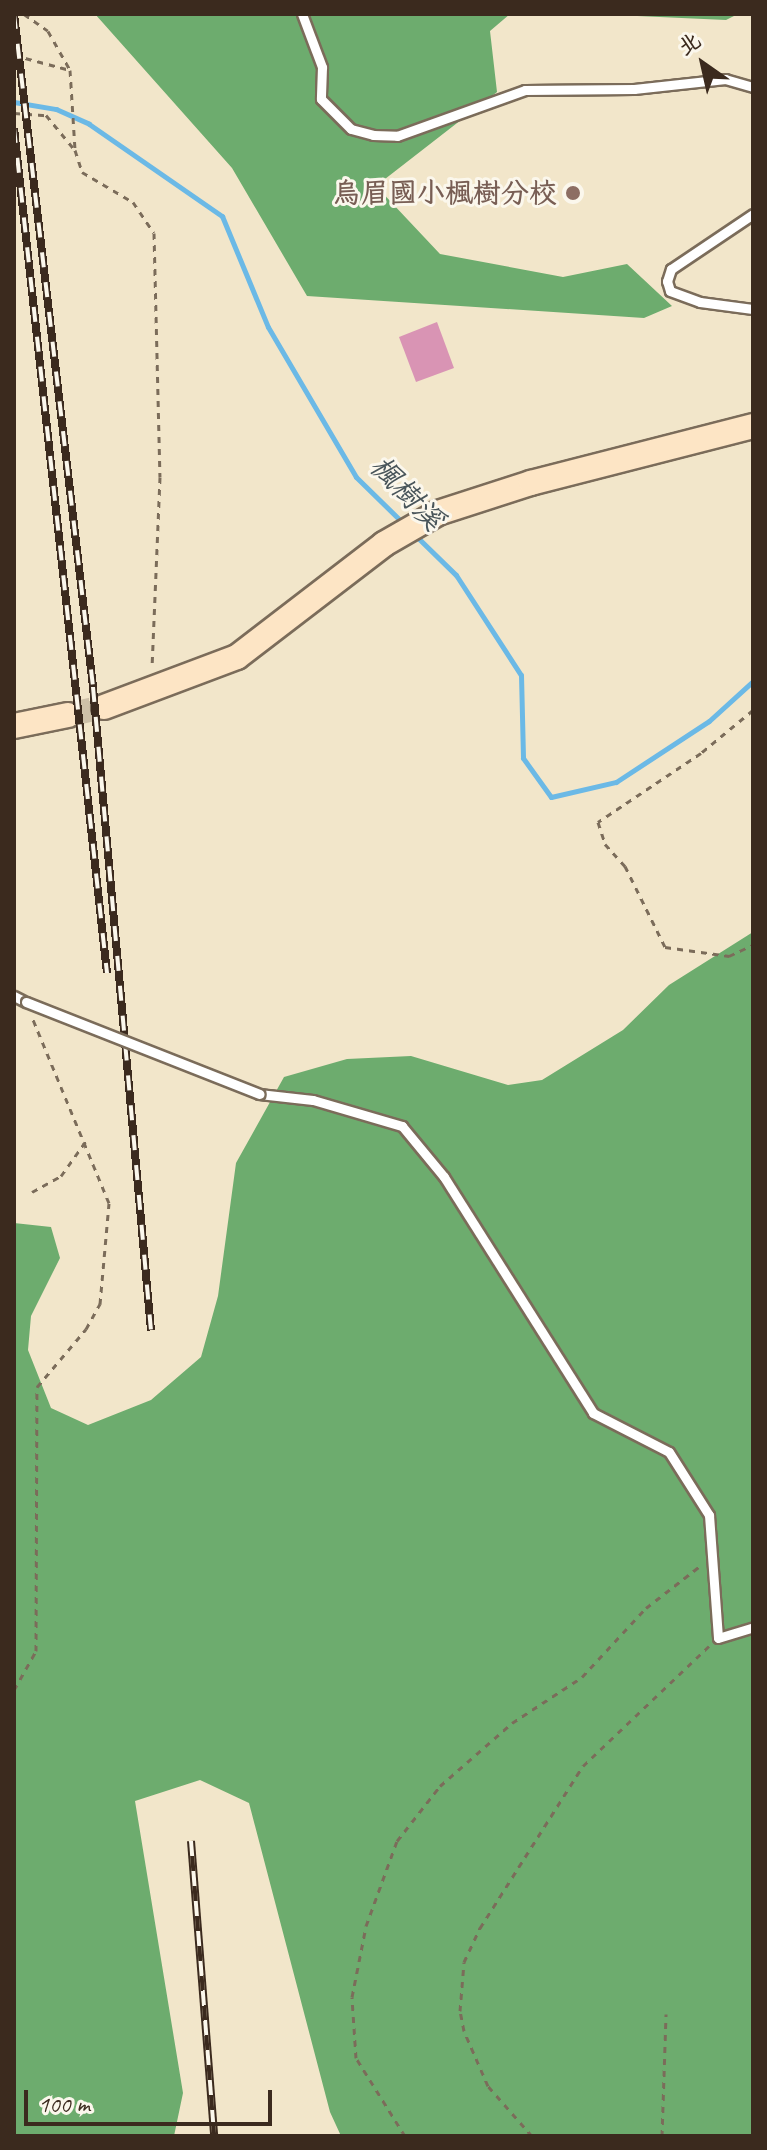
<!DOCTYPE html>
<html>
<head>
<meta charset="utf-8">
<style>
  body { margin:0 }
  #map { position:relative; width:767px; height:2150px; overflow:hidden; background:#f2e6ca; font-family:Caveat,"LXGW WenKai TC",sans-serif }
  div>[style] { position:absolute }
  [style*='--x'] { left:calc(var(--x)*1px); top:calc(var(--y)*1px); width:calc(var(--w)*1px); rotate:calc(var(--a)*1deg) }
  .forest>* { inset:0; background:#6dac6e }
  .stream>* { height:5px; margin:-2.5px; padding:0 2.5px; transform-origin:2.5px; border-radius:2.5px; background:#6bb9e6 }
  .building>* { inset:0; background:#d994b4 }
  .secondary-tunnel>* { height:24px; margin-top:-12px; transform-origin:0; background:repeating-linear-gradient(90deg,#cdc0a8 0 24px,transparent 0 36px) }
  .path>* { height:3px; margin-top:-1.5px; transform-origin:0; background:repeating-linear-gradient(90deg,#7b6c5a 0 6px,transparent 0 12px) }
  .roads { filter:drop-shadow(2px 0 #7b6c5a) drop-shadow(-2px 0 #7b6c5a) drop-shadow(0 2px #7b6c5a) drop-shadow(0 -2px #7b6c5a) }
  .lane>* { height:9px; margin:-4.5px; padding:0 4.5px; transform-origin:4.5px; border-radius:4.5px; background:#fff }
  .secondary>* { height:24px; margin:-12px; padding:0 12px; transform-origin:12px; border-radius:12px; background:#fde5c5 }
  .rail>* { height:8px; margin-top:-4px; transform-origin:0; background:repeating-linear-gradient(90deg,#fbf7ec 0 15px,#3b2a1e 0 30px); box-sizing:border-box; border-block:2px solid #3b2a1e }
  .bridges { filter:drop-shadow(2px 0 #7b6c5a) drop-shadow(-2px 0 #7b6c5a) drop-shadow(0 2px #7b6c5a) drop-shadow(0 -2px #7b6c5a) }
  .lane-bridge>* { height:9px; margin:-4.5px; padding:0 4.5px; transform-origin:4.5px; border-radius:4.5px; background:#fff }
  .dots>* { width:22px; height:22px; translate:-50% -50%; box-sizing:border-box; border:4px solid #fbf7ec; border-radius:50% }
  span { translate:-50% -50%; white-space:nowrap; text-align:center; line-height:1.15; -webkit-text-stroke:6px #fbf7ec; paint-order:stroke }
  .education-label { font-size:28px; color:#785e54; font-weight:700 }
  .right { translate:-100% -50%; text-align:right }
  .water-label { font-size:30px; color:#49555a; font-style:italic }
  .frame { position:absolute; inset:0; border:16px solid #3b2a1e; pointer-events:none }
  .north { position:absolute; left:663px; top:24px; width:80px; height:80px; -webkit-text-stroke:6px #fbf7ec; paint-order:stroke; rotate:326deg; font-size:22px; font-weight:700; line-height:32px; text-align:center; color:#3b2a1e }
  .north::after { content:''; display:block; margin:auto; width:28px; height:36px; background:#3b2a1e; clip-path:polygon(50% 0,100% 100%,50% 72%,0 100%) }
  .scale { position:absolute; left:24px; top:2090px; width:248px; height:36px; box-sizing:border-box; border:4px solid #3b2a1e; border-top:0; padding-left:10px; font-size:24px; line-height:28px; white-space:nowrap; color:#3b2a1e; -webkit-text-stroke:6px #fbf7ec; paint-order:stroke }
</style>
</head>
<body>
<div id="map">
  <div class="forest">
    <div style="clip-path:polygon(95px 14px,510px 14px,490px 31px,497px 92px,376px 186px,440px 254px,563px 277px,627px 264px,672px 306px,644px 318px,307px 296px,232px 168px)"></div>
    <div style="clip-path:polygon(593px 14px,738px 14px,726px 20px)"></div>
    <div style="clip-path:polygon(753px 932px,753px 2136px,341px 2136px,330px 2112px,249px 1803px,200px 1780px,135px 1801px,183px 2093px,174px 2136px,14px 2136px,14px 1223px,51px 1227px,60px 1258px,31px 1316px,28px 1350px,51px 1408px,88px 1425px,151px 1400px,201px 1357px,218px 1296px,236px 1163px,284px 1077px,347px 1059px,411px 1056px,508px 1085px,542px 1080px,623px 1030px,669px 985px)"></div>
  </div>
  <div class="stream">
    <div style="--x:14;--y:102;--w:43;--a:9.5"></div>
    <div style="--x:56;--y:109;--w:36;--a:24"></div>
    <div style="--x:89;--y:124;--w:162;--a:34.7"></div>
    <div style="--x:222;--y:216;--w:120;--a:67.5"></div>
    <div style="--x:268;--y:327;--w:174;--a:59.6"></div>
    <div style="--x:356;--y:477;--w:66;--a:44.4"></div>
    <div style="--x:416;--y:536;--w:56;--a:44.3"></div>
    <div style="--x:456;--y:575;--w:119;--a:57"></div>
    <div style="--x:521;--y:675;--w:83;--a:88.6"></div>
    <div style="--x:523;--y:758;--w:48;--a:54.3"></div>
    <div style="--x:551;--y:797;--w:67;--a:-13"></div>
    <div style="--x:616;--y:782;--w:111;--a:-33.3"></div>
    <div style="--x:709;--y:721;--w:59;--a:-42.3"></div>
  </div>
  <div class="building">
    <div style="clip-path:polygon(437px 322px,454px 368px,416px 382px,399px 337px)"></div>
  </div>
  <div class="secondary-tunnel">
    <div style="--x:68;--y:715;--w:37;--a:-13"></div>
  </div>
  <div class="path">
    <div style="--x:24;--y:14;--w:29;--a:35"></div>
    <div style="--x:48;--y:31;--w:43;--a:60.4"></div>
    <div style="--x:14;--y:55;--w:58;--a:15"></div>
    <div style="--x:70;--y:70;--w:80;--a:86.4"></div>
    <div style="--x:75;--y:150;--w:23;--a:72"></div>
    <div style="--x:82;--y:172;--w:59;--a:30.5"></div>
    <div style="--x:133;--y:202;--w:37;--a:56"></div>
    <div style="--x:154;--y:233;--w:244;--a:88.6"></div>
    <div style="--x:160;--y:477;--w:189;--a:92.4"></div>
    <div style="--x:14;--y:113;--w:32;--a:4"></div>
    <div style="--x:46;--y:115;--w:45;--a:50.4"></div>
    <div style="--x:753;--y:710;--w:67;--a:140.4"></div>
    <div style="--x:701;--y:753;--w:124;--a:146.2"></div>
    <div style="--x:598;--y:822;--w:23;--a:72"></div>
    <div style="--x:605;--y:844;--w:30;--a:48"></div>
    <div style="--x:625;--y:866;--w:90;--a:63.7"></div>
    <div style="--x:665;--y:947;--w:65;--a:8"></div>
    <div style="--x:729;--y:956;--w:26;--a:-25"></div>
    <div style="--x:32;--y:1192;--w:33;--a:-29"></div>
    <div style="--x:61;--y:1176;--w:43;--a:-54.5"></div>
    <div style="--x:14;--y:1690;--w:45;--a:-60.6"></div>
    <div style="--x:36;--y:1651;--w:264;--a:-89.8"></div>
    <div style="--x:37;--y:1387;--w:76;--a:-49.8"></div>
    <div style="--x:86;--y:1329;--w:29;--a:-61"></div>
    <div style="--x:100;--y:1304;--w:101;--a:-84.9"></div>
    <div style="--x:109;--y:1203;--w:201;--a:-112.5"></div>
    <div style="--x:405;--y:2136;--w:92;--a:-122.1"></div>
    <div style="--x:356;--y:2058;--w:61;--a:-93.8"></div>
    <div style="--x:352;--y:1997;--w:72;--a:-78.8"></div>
    <div style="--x:366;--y:1926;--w:90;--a:-70"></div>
    <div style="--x:397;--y:1841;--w:70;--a:-52"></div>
    <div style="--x:440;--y:1786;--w:96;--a:-41.2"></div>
    <div style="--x:512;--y:1723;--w:84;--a:-33.3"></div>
    <div style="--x:582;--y:1677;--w:94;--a:-47.2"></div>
    <div style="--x:646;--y:1608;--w:68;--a:-37.9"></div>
    <div style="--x:532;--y:2136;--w:67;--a:-131.3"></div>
    <div style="--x:488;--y:2086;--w:60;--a:-113.6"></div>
    <div style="--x:464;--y:2031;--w:20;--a:-101"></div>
    <div style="--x:460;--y:2011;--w:49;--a:-85.3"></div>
    <div style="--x:464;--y:1962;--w:38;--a:-65"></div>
    <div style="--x:480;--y:1928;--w:192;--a:-57.6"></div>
    <div style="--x:583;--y:1766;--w:174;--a:-43.6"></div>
    <div style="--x:662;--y:2136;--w:122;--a:-88.1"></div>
  </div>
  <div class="roads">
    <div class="lane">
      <div style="--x:302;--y:14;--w:57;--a:69.3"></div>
      <div style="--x:322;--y:67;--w:32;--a:92"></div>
      <div style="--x:321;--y:99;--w:42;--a:45"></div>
      <div style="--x:351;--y:129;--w:23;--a:15"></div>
      <div style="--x:373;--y:135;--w:24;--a:2"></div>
      <div style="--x:397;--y:136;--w:136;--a:-19.8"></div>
      <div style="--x:525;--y:90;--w:109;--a:-0.5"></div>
      <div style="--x:634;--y:89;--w:92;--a:-6.3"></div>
      <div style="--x:725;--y:79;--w:29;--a:16"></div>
      <div style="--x:753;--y:214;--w:99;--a:146.1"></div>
      <div style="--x:671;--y:269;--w:13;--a:108"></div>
      <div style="--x:667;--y:281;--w:10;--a:73"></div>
      <div style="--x:670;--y:291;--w:32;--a:20"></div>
      <div style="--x:700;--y:302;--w:53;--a:7.5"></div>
      <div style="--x:14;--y:996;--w:13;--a:27"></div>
      <div style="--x:259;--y:1094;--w:54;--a:6.3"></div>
      <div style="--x:313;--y:1100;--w:93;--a:16.3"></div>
      <div style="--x:402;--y:1126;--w:66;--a:50.5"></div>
      <div style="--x:444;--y:1177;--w:279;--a:57.7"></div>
      <div style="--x:593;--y:1413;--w:85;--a:27.2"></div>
      <div style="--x:669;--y:1452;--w:75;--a:57.6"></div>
      <div style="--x:709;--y:1515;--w:123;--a:85.8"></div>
      <div style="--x:718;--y:1638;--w:37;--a:-17"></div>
    </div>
    <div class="secondary">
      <div style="--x:104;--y:707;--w:142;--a:-20.6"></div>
      <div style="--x:237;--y:657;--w:185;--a:-37.5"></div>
      <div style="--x:384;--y:544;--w:62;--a:-29.9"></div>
      <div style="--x:438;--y:513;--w:98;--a:-17.9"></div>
      <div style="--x:531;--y:483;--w:229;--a:-14.4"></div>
      <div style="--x:14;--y:726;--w:55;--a:-11.5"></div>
    </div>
  </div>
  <div class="rail">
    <div style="--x:14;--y:14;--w:678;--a:83.3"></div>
    <div style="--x:93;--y:687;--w:646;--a:84.85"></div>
    <div style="--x:14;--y:128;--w:850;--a:83.72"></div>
    <div style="--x:191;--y:1841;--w:296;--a:85.5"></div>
  </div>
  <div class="bridges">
    <div class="lane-bridge">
      <div style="--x:26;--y:1002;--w:251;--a:21.5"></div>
    </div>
  </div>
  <div class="dots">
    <div style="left:573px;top:193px;background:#8d6e63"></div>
  </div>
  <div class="education-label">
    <span class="right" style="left:557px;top:193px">烏眉國小楓樹分校</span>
  </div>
  <div class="water-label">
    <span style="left:407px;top:493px;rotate:46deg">楓樹溪</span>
  </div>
  <div class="frame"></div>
  <div class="north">北</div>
  <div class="scale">100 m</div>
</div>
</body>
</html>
